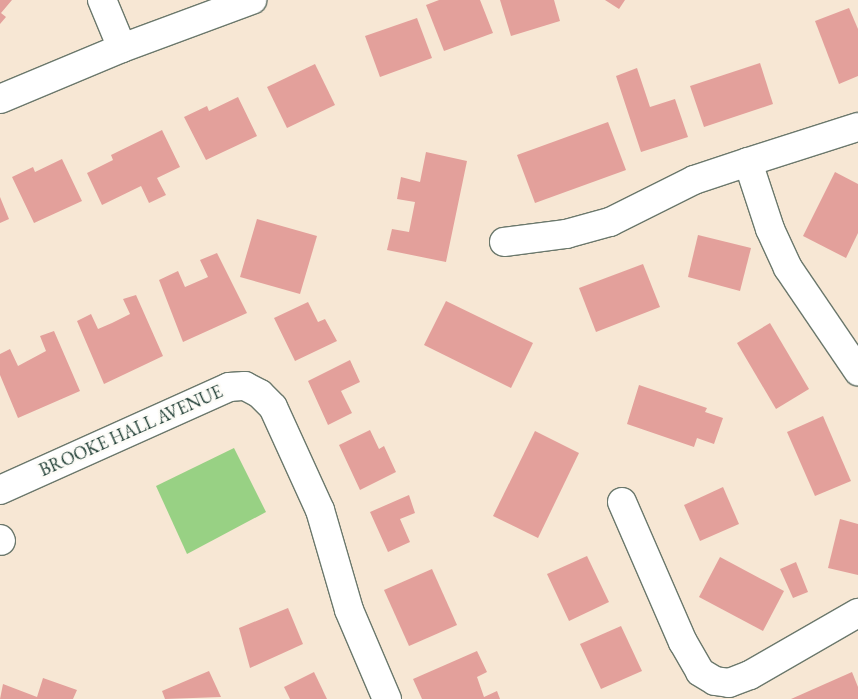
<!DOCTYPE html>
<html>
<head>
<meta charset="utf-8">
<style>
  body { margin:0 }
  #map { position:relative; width:858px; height:699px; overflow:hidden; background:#f7e7d4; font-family:"EB Garamond",serif }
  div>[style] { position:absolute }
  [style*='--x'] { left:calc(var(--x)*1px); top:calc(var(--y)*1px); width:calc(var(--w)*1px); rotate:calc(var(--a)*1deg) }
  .green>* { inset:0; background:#98d184 }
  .building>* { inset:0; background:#e3a09b }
  .roads { filter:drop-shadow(1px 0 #6b786c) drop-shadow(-1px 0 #6b786c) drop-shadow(0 1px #6b786c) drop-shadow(0 -1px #6b786c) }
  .minor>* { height:28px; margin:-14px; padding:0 14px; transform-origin:14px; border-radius:14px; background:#fff }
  span { translate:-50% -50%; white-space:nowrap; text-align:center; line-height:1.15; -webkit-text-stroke:5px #fdfcf7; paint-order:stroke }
  .street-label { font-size:18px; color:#1f3d34 }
</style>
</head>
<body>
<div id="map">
  <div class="green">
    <div style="clip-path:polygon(234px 448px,266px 512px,187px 554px,156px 486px)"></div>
  </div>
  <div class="building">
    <div style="clip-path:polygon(0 0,12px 0,1px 13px,6px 17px,0 24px)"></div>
    <div style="clip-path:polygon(439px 0,480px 0,493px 33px,444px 51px,426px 5px)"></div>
    <div style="clip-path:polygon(500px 0,554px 0,560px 21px,511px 36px)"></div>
    <div style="clip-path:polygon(605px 0,625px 0,619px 9px)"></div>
    <div style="clip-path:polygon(849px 8px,858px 29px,858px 76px,839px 84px,815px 21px)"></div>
    <div style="clip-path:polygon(417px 18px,432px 58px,380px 77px,365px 36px)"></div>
    <div style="clip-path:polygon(760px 63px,773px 104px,704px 127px,690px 86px)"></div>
    <div style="clip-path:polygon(315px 64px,335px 105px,287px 128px,267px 87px)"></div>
    <div style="clip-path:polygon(637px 68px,650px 107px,675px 99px,688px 137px,641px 152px,616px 76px)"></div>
    <div style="clip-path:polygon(238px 97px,257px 136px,206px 160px,184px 117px,207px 106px,209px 111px)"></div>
    <div style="clip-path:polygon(608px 122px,626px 170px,535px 203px,517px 155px)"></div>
    <div style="clip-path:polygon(162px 130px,180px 167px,157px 178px,166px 195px,149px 203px,141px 186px,102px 205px,87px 173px,113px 160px,111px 155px)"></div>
    <div style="clip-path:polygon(426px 152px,467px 161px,446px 262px,387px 250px,392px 229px,409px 232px,415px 202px,397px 199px,401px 177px,420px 182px)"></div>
    <div style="clip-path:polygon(62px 159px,82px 201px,34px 223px,12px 177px,33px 167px,35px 172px)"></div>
    <div style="clip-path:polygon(835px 172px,858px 184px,858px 233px,846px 258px,803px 236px)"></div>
    <div style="clip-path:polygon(0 197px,9px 219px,0 223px)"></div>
    <div style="clip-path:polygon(257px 219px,317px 236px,300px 294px,240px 277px)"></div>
    <div style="clip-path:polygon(698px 235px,751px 248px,740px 291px,688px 277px)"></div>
    <div style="clip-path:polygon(217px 253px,247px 313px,183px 342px,159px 280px,178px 271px,185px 287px,208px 277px,200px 260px)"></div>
    <div style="clip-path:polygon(643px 264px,660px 307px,596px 332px,579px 288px)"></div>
    <div style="clip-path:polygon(136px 295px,163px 356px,104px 384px,77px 321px,91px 314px,98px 329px,112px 323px,130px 314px,123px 299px)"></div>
    <div style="clip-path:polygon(446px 301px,533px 343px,511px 388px,424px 345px)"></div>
    <div style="clip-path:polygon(308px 302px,318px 322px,325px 319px,337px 341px,295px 361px,274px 318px)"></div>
    <div style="clip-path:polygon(770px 323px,809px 389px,776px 409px,737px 343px)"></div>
    <div style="clip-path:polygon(54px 331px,80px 391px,18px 418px,0 375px,0 354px,10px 349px,18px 366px,46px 351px,40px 336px)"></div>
    <div style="clip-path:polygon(350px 360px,360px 382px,341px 391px,352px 413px,328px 425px,308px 381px)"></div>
    <div style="clip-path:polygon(639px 385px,707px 408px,705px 412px,723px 418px,714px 444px,697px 438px,694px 447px,627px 424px)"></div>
    <div style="clip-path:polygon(823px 416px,851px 481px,815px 496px,787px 432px)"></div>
    <div style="clip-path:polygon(370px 430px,379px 449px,384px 446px,396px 472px,360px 490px,339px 445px)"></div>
    <div style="clip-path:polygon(535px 431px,579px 453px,538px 538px,493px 516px)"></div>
    <div style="clip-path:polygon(723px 487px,739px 524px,700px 541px,684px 505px)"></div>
    <div style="clip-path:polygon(409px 495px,415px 513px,400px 519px,410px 542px,388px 552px,370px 512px)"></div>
    <div style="clip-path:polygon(840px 519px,858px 524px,858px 575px,828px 568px)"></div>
    <div style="clip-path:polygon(587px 556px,609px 602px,569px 621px,547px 574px)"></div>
    <div style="clip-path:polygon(720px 557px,784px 591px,763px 631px,699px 597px)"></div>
    <div style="clip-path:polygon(796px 562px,808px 592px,793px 598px,780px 569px)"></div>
    <div style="clip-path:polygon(432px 569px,457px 625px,409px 646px,384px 590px)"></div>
    <div style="clip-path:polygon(288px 608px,303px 644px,250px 668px,239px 628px)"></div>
    <div style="clip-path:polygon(621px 626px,642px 671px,601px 689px,580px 644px)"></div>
    <div style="clip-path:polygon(477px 651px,487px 672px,477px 677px,484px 697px,497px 691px,500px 699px,422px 699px,413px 679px)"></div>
    <div style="clip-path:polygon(209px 671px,221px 697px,165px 699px,162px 691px)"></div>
    <div style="clip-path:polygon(314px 672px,327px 699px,290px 699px,284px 687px)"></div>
    <div style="clip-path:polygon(852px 672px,858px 687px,858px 699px,791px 699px)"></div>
    <div style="clip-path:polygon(43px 678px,77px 690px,73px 699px,0 699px,3px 684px,37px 697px)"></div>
  </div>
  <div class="roads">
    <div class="minor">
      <div style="--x:122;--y:48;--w:139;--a:-20.3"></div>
      <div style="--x:0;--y:99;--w:132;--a:-22.7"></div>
      <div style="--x:122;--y:48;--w:52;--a:-112.6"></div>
      <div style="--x:748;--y:162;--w:115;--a:-17.7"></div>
      <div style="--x:504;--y:242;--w:63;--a:-7.4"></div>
      <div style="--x:566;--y:234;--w:46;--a:-15.3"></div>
      <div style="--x:610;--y:222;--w:94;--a:-26.6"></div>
      <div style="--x:694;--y:180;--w:57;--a:-18.4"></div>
      <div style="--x:748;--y:162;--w:71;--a:71.8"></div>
      <div style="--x:770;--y:229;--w:43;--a:65.2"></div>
      <div style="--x:788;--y:268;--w:125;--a:55.8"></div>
      <div style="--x:0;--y:490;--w:251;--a:-24.2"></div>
      <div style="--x:229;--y:387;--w:16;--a:-4"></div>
      <div style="--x:245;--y:386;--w:17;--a:28"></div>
      <div style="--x:260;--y:394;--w:18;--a:45"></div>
      <div style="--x:273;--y:407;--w:113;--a:65.5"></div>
      <div style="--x:320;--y:510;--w:104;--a:73.8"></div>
      <div style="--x:349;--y:610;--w:97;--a:66.9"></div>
      <div style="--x:622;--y:502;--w:153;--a:66.5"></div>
      <div style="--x:683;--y:642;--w:34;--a:60"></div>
      <div style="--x:700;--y:672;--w:17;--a:31"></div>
      <div style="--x:715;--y:681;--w:14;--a:8"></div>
      <div style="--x:729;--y:683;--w:22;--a:-21"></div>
      <div style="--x:750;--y:675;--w:125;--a:-29.9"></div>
      <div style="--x:0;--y:539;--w:2;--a:63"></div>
    </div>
  </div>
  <div class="street-label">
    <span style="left:131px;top:431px;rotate:-24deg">BROOKE HALL AVENUE</span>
  </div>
</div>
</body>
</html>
